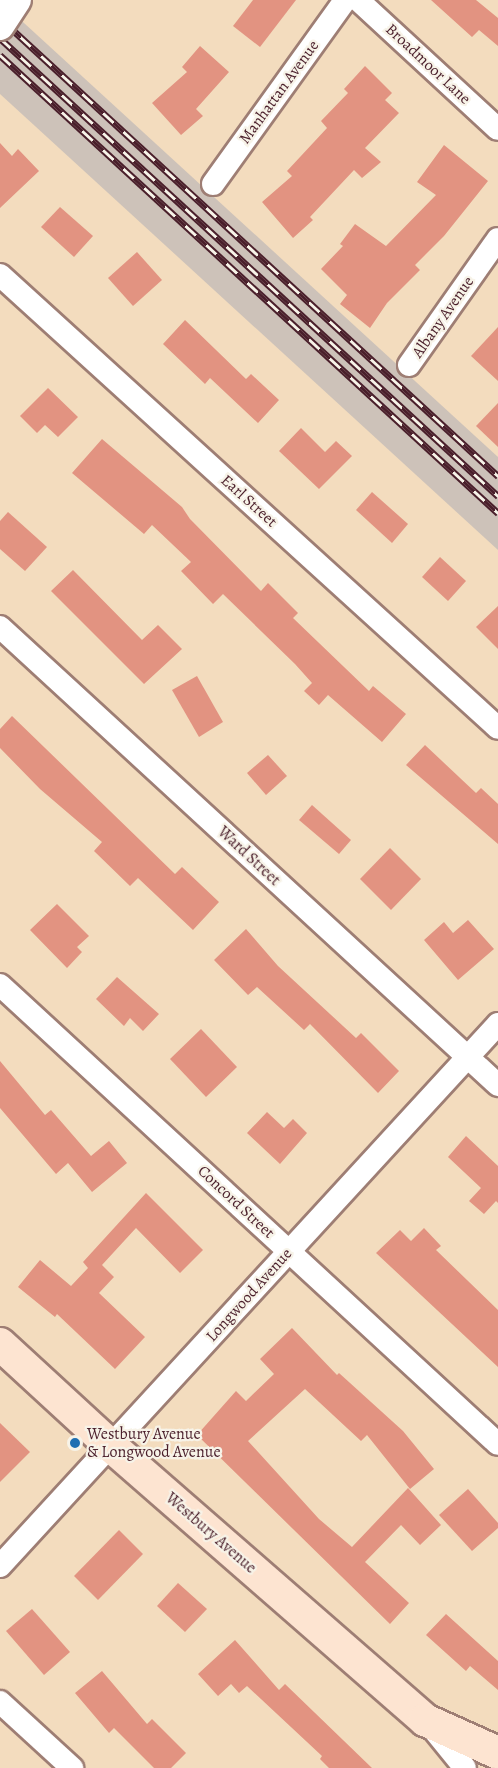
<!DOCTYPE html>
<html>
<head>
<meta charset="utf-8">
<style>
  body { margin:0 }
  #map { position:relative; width:498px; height:1768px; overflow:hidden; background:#f3dcbe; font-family:Alegreya,serif }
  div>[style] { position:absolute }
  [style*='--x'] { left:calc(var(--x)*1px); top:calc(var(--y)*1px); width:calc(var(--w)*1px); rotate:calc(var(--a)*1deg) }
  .industrial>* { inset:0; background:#cdc2b9 }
  .building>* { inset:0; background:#e29381 }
  .roads { filter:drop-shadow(2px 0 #9e7e74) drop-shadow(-2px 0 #9e7e74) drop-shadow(0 2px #9e7e74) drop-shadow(0 -2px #9e7e74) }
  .minor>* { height:22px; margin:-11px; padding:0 11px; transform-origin:11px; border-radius:11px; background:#fff }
  .secondary>* { height:32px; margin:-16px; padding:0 16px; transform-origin:16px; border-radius:16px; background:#fde4d1 }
  .rail>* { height:7px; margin-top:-3.5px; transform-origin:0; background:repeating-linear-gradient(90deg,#f7f3e8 0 14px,#4a1f2b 0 28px); box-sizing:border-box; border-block:2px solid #4a1f2b }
  .bridges { filter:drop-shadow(2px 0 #9e7e74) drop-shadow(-2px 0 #9e7e74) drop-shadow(0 2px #9e7e74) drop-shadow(0 -2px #9e7e74) }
  .tertiary-bridge>* { height:28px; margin:-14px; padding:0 14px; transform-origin:14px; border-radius:14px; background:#fff }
  .dots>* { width:16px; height:16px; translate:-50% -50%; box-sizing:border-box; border:3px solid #f7f3e8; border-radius:50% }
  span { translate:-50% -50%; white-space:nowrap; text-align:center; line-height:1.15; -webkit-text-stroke:4.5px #f7f3e8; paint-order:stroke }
  .street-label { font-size:16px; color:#4a1f2b }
  .poi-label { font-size:16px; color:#4a1f2b }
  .left { translate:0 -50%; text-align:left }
</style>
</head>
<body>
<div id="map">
  <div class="industrial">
    <div style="clip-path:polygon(0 1px,498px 457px,498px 550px,0 94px)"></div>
  </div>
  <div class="building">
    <div style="clip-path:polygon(253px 0,296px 0,260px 47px,233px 26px)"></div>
    <div style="clip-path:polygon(431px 0,476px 0,498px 18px,498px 46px,479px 30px,472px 37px)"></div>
    <div style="clip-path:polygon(200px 46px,229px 72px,196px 109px,203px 116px,181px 135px,152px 103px,187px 72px,182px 67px)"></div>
    <div style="clip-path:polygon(365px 66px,392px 93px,385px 100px,399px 113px,365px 148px,381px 162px,362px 178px,354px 170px,310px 217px,313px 220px,293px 238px,262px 202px,292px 176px,287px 171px,327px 128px,321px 121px,348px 93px,344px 89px)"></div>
    <div style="clip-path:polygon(0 143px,12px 156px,18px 149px,39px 171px,0 208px)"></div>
    <div style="clip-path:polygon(444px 145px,488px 181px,444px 236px,415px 265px,420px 270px,387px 303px,370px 328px,340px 304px,347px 295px,321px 269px,343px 246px,340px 244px,355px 224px,386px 246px,436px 195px,417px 182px)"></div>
    <div style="clip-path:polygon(60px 207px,93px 236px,74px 257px,41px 227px)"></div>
    <div style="clip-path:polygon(137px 252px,162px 280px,133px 306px,108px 278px)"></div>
    <div style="clip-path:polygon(185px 320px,246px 379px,251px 374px,279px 400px,258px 423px,210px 378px,205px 384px,163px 344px)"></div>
    <div style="clip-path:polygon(498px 327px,498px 381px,471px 356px)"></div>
    <div style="clip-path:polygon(48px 388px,78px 417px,58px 437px,45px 425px,37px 433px,20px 416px)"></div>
    <div style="clip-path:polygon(498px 403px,498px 447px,476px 426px)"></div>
    <div style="clip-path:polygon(301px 428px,325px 452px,336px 441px,352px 456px,319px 489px,279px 451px)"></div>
    <div style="clip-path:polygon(102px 439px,182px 507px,190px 519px,261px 591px,268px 583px,298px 613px,293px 618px,369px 691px,373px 686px,406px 714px,382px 742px,328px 695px,319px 705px,304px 691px,312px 683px,295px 664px,223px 594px,213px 604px,181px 571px,191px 562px,152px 525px,144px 534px,72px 473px)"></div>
    <div style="clip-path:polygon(372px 492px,408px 524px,392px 543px,356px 510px)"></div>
    <div style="clip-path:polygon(8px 512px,47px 547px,25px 571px,0 549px,0 521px)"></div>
    <div style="clip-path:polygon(440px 557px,466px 581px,448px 601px,422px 577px)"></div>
    <div style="clip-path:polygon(73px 570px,142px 640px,158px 625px,182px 649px,144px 684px,51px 591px)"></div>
    <div style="clip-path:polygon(498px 606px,498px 649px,476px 627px)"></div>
    <div style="clip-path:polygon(197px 676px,223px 722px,199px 737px,172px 690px)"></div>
    <div style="clip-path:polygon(12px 716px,175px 874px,182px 867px,219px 902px,193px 930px,138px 878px,130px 886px,94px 851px,102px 842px,40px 789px,0 748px,0 729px)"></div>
    <div style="clip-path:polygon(425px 745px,476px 793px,481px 788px,498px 804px,498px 844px,406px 765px)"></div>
    <div style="clip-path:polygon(268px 755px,287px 776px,266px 795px,247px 773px)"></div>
    <div style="clip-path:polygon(312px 805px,351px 840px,339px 854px,299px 820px)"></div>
    <div style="clip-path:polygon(390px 848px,421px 879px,391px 910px,360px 879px)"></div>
    <div style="clip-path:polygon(57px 904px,89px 936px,77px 947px,82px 952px,67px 968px,30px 930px)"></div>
    <div style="clip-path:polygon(468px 920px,494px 949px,458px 980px,424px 940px,444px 922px,453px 933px)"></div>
    <div style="clip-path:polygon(246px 929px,278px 966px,356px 1038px,361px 1033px,399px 1071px,378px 1093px,310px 1024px,304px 1030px,257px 987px,248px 995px,214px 960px)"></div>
    <div style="clip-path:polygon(117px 977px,159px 1014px,143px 1031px,130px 1018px,124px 1026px,96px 999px)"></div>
    <div style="clip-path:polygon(201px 1029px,237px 1067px,206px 1097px,170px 1059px)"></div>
    <div style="clip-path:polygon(0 1061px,45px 1115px,51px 1110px,91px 1156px,109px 1141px,127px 1163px,92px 1192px,68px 1163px,56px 1174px,0 1108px)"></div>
    <div style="clip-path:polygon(267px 1112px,284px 1128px,293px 1119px,307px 1133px,280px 1164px,247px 1133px)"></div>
    <div style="clip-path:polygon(466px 1136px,498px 1166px,498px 1203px,496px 1201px,484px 1214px,469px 1201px,481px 1188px,448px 1157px)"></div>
    <div style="clip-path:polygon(146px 1193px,203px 1250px,180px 1273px,136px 1228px,102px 1265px,114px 1277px,99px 1293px,145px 1337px,115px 1369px,57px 1314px,55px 1317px,18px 1287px,40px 1260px,71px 1286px,88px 1268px,83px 1262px)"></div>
    <div style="clip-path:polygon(424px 1228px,441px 1246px,436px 1250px,498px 1310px,498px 1367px,376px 1253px,400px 1230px,411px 1241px)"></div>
    <div style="clip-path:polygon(292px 1328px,337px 1375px,339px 1373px,403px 1431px,434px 1469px,410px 1489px,367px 1435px,361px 1441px,305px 1389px,248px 1441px,319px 1519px,352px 1547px,408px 1488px,441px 1525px,420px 1545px,401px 1525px,365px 1562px,409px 1603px,390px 1624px,197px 1435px,236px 1391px,246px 1401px,274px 1374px,260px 1359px)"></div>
    <div style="clip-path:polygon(0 1423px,30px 1452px,0 1482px)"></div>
    <div style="clip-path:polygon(468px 1489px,498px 1523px,498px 1528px,472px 1551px,439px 1515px)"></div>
    <div style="clip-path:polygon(119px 1530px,143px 1554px,98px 1600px,74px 1576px)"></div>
    <div style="clip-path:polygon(178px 1583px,207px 1609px,185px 1632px,157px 1606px)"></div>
    <div style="clip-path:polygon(32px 1609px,70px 1652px,44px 1675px,6px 1631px)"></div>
    <div style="clip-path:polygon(446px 1614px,498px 1661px,498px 1690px,470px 1666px,466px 1671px,426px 1635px)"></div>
    <div style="clip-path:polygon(235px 1640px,279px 1690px,285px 1684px,372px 1768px,329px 1768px,320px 1759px,322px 1756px,247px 1686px,239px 1693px,231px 1684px,218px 1696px,198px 1674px)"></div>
    <div style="clip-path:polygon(102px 1671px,147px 1724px,152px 1719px,186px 1753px,171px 1768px,154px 1768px,114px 1728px,109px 1733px,75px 1693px)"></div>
  </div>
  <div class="roads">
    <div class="minor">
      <div style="--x:358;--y:0;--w:190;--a:42.7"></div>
      <div style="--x:213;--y:184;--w:226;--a:-54.3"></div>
      <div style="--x:0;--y:275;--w:673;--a:42.29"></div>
      <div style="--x:409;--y:365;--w:154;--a:-54.8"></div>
      <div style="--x:0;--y:627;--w:677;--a:42.6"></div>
      <div style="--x:0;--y:985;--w:677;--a:42.67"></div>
      <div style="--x:0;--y:1566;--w:736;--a:-47.42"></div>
      <div style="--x:0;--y:1702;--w:98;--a:42.5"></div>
      <div style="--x:430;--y:1725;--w:55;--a:50.9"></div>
    </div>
    <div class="secondary">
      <div style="--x:0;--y:1344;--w:151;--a:42.6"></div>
      <div style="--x:111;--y:1446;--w:417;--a:41.1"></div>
      <div style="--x:425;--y:1720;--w:80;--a:24.3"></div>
    </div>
  </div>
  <div class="rail">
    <div style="--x:0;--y:18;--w:677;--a:42.6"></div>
    <div style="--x:0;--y:38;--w:677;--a:42.6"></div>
    <div style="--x:0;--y:55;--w:677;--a:42.6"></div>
  </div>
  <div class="bridges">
    <div class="tertiary-bridge">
      <div style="--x:0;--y:26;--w:31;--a:-57"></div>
    </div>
  </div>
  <div class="dots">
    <div style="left:75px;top:1443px;background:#1f6fb2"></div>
  </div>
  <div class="street-label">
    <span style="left:428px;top:64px;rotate:43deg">Broadmoor Lane</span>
    <span style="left:279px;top:92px;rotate:-54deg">Manhattan Avenue</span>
    <span style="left:443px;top:317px;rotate:-55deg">Albany Avenue</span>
    <span style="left:249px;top:501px;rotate:42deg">Earl Street</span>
    <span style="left:249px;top:856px;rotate:43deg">Ward Street</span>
    <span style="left:236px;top:1202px;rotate:43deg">Concord Street</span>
    <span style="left:249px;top:1295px;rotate:-48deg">Longwood Avenue</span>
    <span style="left:211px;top:1533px;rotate:41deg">Westbury Avenue</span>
  </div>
  <div class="poi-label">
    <span class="left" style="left:87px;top:1443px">Westbury Avenue<br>&amp; Longwood Avenue</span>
  </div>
</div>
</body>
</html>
